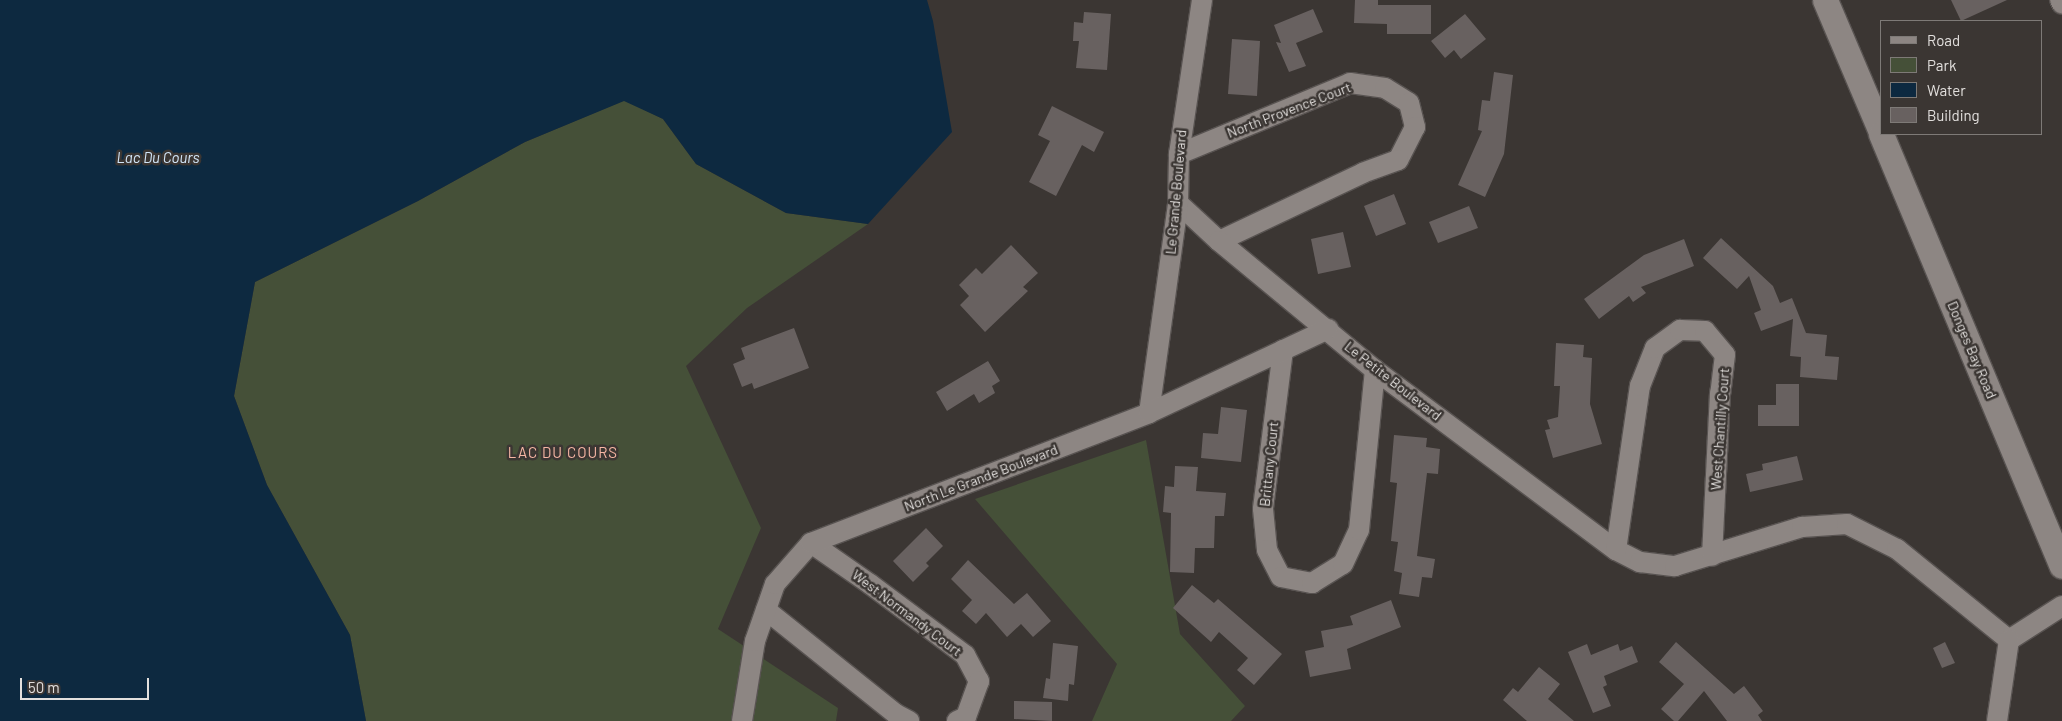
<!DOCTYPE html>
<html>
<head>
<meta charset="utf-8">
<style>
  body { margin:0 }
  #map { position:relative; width:2062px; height:721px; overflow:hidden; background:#3b3633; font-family:Barlow,sans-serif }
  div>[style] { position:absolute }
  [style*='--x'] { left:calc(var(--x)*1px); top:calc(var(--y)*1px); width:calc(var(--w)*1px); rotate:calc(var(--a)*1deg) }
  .green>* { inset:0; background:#455038 }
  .water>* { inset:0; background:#0d2940 }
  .building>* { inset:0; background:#686160 }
  .roads { filter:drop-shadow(1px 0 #585351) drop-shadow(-1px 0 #585351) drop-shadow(0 1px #585351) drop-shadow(0 -1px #585351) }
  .minor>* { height:20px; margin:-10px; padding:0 10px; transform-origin:10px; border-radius:10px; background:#8d8683 }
  .tertiary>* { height:25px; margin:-12.5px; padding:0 12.5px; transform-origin:12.5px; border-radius:12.5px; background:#8d8683 }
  span { translate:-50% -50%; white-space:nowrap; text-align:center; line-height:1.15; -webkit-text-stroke:5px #3b3633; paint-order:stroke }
  .street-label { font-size:14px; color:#e2dfdd }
  .water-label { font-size:15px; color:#d2e6f9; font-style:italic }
  .neighbourhood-label { font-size:15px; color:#f7b6a4; letter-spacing:1px }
  .legend { position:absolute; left:1880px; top:20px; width:162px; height:115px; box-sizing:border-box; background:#3b3633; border:1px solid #7e7a77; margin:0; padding:6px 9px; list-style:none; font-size:15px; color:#e2dfdd }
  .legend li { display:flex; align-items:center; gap:10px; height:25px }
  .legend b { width:25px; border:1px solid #7e7a77 }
  .scale { position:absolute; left:20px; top:678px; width:129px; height:22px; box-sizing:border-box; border:2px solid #e2dfdd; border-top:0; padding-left:6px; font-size:15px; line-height:18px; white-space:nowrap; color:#e2dfdd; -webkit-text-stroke:4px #3b3633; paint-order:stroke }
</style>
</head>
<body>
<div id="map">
  <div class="green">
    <div style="clip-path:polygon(625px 100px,663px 119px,696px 164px,786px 213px,868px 224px,747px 308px,686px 366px,761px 528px,718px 629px,838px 708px,836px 721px,366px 721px,350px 635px,267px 485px,234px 396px,255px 282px,418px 201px,525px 142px)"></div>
    <div style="clip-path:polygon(1146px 440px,1180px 634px,1245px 706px,1231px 721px,1092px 721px,1117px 664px,975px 499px)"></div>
  </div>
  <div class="water">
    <div style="clip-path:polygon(0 0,927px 0,933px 21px,952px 132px,868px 224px,786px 213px,696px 164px,663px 119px,624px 101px,525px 142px,418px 201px,255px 282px,234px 396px,267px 485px,350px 635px,366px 721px,0 721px)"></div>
  </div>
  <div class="building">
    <div style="clip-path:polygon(1355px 0,1378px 0,1378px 5px,1431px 5px,1431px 34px,1387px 34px,1387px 24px,1354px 23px)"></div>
    <div style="clip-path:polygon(1951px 0,2007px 0,1961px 21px)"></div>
    <div style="clip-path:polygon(1313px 9px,1323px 32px,1296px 43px,1306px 66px,1289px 72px,1276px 42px,1281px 43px,1274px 25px)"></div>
    <div style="clip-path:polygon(1084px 12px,1111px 14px,1107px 70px,1076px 68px,1079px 41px,1073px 41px,1074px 22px,1083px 23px)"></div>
    <div style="clip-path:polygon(1465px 14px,1486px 39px,1461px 59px,1454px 50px,1445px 58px,1431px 41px)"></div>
    <div style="clip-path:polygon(1232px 39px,1260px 41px,1257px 96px,1228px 94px)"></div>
    <div style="clip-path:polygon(1494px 72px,1513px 75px,1504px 154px,1485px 197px,1458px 185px,1482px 131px,1478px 130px,1482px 100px,1490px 101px)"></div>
    <div style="clip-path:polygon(1052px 106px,1104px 132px,1094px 152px,1082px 145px,1056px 196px,1029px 182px,1050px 141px,1038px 135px)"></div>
    <div style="clip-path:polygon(1394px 194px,1406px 224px,1376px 236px,1364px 206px)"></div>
    <div style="clip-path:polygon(1469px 206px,1478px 228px,1438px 243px,1429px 222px)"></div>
    <div style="clip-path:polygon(1343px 232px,1351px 267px,1318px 274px,1311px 239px)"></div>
    <div style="clip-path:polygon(1721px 238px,1773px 286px,1780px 303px,1792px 298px,1806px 333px,1827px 335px,1825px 356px,1839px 357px,1837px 380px,1800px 377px,1801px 357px,1790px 356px,1793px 319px,1761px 331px,1754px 313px,1761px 310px,1749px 276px,1737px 289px,1703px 258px)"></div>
    <div style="clip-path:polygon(1684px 239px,1694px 266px,1641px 287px,1646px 293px,1633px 302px,1629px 296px,1599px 319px,1584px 299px,1644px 255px)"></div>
    <div style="clip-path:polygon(1011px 245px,1038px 273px,1023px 287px,1028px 291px,985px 332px,960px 305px,969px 296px,959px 285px,976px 268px,982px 274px)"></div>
    <div style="clip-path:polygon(794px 328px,809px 368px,754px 389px,752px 383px,742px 387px,733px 364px,745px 359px,741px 348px)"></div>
    <div style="clip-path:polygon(1556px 343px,1584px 345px,1583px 357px,1592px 358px,1590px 404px,1602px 444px,1553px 458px,1545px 430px,1550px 429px,1547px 420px,1558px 417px,1560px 386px,1554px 386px)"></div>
    <div style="clip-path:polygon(988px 361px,1000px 381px,992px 386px,995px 393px,979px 403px,974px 394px,947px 411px,936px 392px)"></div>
    <div style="clip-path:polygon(1776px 384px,1799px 384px,1799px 426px,1758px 426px,1758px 405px,1776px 405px)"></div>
    <div style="clip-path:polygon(1221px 407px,1247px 410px,1241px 462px,1201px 458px,1203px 433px,1218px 434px)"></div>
    <div style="clip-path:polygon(1394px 435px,1427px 438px,1426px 447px,1440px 449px,1438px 474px,1427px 473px,1417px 556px,1435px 559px,1432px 578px,1422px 577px,1419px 597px,1399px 594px,1402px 573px,1394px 571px,1398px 542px,1391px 541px,1397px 483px,1390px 482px)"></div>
    <div style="clip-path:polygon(1797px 456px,1803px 480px,1750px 492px,1746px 474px,1763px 470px,1762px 464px)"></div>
    <div style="clip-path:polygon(1175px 466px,1198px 467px,1196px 491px,1226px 493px,1224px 516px,1215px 516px,1214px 548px,1195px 548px,1194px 573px,1170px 572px,1171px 513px,1163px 512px,1165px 486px,1174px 487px)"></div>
    <div style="clip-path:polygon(926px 528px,943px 546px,926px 563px,929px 566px,913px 582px,893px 561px)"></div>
    <div style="clip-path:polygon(968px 560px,1014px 604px,1027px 593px,1051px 621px,1033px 637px,1021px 624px,1007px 637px,986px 613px,976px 624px,962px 611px,972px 600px,951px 579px)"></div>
    <div style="clip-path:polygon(1192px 585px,1214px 603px,1218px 599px,1282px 654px,1254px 685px,1237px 670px,1248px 658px,1219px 632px,1211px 642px,1173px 608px)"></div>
    <div style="clip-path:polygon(1391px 600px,1401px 627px,1347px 649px,1351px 669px,1310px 677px,1305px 651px,1324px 647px,1321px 631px,1353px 625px,1350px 616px)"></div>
    <div style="clip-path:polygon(1676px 642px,1734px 694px,1744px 686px,1763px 711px,1758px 715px,1762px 721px,1727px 721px,1704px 691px,1678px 721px,1674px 721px,1661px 709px,1684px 684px,1659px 662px)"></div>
    <div style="clip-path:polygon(1945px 642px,1955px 663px,1942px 668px,1933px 648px)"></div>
    <div style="clip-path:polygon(1053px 643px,1078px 646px,1074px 685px,1069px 684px,1068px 701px,1043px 698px,1046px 678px,1050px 679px)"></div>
    <div style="clip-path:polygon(1587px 644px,1591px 655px,1618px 644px,1620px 651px,1632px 646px,1638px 662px,1604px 676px,1607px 685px,1603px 687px,1611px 706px,1593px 713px,1568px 652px)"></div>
    <div style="clip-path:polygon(1539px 667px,1560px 684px,1548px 699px,1574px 721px,1527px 721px,1503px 700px,1513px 688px,1518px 692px)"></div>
    <div style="clip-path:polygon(1014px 701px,1052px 702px,1052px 721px,1014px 719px)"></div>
  </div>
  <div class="roads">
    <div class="minor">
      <div style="--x:2060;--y:0;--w:4;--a:63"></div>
      <div style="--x:1179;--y:154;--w:185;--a:-22.5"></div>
      <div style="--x:1350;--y:83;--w:35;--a:8"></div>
      <div style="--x:1385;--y:88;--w:28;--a:32"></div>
      <div style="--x:1409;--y:103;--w:25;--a:76"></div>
      <div style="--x:1415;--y:127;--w:37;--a:117"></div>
      <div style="--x:1398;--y:160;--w:37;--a:160"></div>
      <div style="--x:1363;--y:173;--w:159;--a:154.7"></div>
      <div style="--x:1178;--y:203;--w:56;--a:42.8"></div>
      <div style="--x:1219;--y:241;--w:202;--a:39.6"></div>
      <div style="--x:1375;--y:370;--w:301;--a:36.8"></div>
      <div style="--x:1616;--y:550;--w:27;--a:27"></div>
      <div style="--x:1640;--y:562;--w:35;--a:7"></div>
      <div style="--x:1675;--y:566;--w:133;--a:-17.1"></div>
      <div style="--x:1802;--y:527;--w:45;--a:-3.8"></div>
      <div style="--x:1847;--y:524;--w:56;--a:26.6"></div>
      <div style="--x:1897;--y:549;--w:144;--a:39.1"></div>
      <div style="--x:2009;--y:640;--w:63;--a:-32.7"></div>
      <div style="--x:1283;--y:350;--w:160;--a:97.2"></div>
      <div style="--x:1263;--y:509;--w:41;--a:84.4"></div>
      <div style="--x:1267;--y:550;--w:30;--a:63"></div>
      <div style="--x:1281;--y:577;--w:32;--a:11"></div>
      <div style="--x:1312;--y:583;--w:36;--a:-32"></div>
      <div style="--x:1343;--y:564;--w:38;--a:-65"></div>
      <div style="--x:1359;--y:530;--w:161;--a:-84.3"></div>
      <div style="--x:1149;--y:413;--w:212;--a:-82.1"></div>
      <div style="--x:1178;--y:203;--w:49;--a:-88.8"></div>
      <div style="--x:1179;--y:154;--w:156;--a:-81.5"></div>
      <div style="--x:811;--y:543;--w:72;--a:34.8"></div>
      <div style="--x:870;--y:584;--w:119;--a:36.8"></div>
      <div style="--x:965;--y:655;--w:30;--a:62"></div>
      <div style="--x:979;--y:681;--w:38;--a:110"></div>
      <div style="--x:966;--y:717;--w:10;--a:156"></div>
      <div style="--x:1616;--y:550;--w:166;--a:-81.7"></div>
      <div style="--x:1640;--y:386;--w:41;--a:-68.5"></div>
      <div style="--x:1655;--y:348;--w:31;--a:-36"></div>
      <div style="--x:1680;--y:330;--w:25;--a:2"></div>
      <div style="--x:1705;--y:331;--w:31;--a:50"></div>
      <div style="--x:1725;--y:355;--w:38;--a:97"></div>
      <div style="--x:1720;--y:393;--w:163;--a:92.8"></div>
      <div style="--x:766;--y:610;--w:166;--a:38.7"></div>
      <div style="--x:896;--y:714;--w:15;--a:28"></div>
      <div style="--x:742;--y:721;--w:81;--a:-80.8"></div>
      <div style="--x:755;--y:641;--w:60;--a:-70.7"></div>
      <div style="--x:775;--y:584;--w:55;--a:-48.7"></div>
      <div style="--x:811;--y:543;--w:362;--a:-21"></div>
      <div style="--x:1149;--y:413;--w:198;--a:-25.1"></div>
      <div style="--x:1997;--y:721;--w:82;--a:-81.6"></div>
    </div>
    <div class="tertiary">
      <div style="--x:1825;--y:0;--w:143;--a:67"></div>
      <div style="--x:1881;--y:134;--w:468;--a:67.3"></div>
    </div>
  </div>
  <div class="street-label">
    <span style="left:1289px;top:110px;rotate:-21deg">North Provence Court</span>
    <span style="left:1176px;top:192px;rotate:-85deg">Le Grande Boulevard</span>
    <span style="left:1972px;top:350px;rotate:67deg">Donges Bay Road</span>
    <span style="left:1393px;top:381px;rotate:38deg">Le Petite Boulevard</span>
    <span style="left:1720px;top:429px;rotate:-86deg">West Chantilly Court</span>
    <span style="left:1269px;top:464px;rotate:-84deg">Brittany Court</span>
    <span style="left:981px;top:478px;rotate:-21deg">North Le Grande Boulevard</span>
    <span style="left:907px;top:613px;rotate:37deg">West Normandy Court</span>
  </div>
  <div class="water-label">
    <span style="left:158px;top:158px">Lac Du Cours</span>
  </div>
  <div class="neighbourhood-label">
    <span style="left:563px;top:453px">LAC DU COURS</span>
  </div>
  <ul class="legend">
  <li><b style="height:6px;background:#8d8683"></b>Road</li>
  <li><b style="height:14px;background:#455038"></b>Park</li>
  <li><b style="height:14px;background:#0d2940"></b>Water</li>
  <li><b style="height:14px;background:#686160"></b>Building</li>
  </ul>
  <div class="scale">50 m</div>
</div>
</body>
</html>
